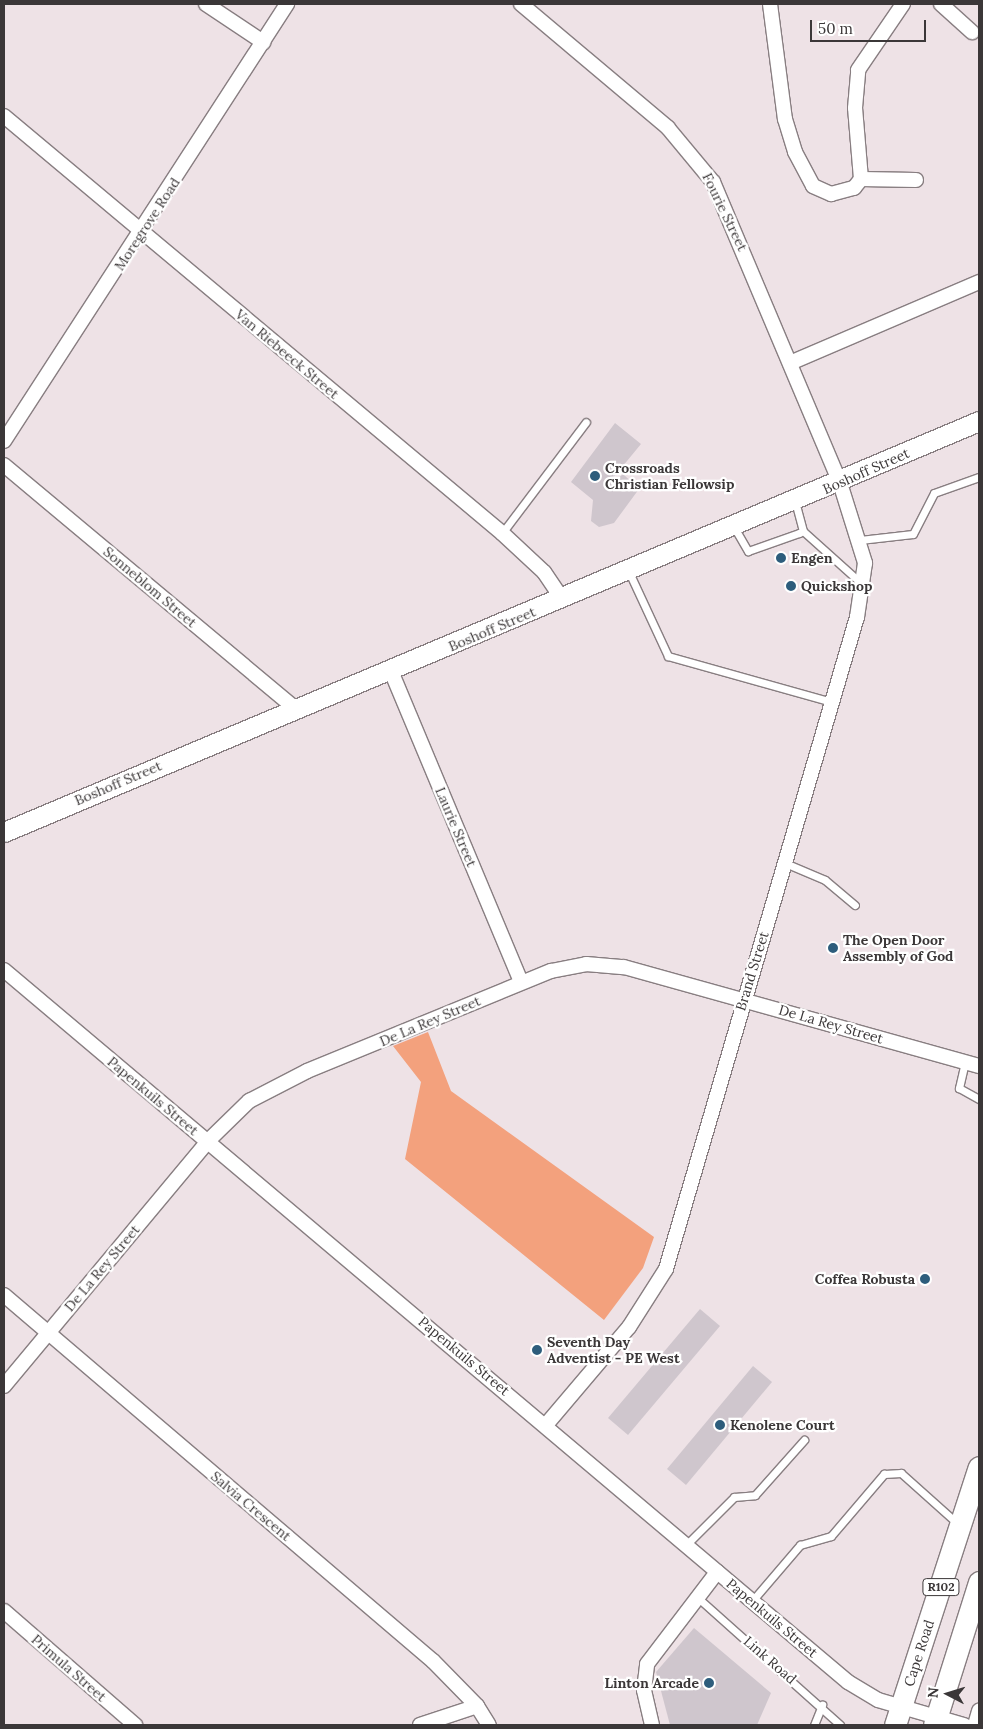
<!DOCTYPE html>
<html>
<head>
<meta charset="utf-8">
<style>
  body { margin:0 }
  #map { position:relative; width:983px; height:1729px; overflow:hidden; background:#eee2e6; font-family:Lora,serif }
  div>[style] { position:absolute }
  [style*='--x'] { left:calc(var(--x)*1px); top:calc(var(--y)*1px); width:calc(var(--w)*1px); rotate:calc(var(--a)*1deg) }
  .green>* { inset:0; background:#f3a17d }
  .building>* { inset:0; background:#cfc6cd }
  .roads { filter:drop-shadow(1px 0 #887e81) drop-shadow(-1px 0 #887e81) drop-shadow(0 1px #887e81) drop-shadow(0 -1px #887e81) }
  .lane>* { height:7px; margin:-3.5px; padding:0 3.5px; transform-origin:3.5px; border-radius:3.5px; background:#fff }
  .street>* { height:14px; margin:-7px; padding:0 7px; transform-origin:7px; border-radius:7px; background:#fff }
  .secondary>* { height:19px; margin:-9.5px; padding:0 9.5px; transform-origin:9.5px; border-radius:9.5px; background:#fff }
  .primary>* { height:21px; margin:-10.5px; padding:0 10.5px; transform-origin:10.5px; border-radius:10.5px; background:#fff }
  .dots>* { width:14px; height:14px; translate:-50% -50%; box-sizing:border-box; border:2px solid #fff; border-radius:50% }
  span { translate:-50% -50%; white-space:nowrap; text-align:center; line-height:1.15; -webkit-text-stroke:4.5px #fff; paint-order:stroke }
  .shield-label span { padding:1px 4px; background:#fff; border:1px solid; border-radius:4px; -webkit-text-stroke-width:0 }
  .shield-label { font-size:12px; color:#3b3738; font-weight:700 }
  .street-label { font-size:14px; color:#3b3738 }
  .poi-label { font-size:14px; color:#3b3738; font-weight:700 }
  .left { translate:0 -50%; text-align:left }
  .right { translate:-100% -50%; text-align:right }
  .frame { position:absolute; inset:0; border:5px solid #3b3738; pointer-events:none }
  .north { position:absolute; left:923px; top:1669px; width:50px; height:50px; -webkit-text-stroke:4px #fff; paint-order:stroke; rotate:275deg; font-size:14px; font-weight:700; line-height:20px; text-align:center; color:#3b3738 }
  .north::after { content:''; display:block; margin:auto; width:18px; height:22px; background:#3b3738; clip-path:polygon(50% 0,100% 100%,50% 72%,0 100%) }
  .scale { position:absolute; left:810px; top:20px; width:116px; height:22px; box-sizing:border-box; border:2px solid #3b3738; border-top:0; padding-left:6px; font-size:15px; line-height:18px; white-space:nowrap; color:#3b3738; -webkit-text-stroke:4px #fff; paint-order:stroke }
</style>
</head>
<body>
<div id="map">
  <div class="green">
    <div style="clip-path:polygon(428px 1032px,451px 1091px,654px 1237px,643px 1268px,604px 1320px,405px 1159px,421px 1082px,393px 1046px)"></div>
  </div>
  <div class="building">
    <div style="clip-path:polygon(615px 423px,641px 444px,613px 478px,615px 481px,623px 474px,639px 489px,614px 523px,599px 527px,591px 521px,593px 500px,571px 482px)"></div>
    <div style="clip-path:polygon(700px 1309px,720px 1326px,628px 1435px,608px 1418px)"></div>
    <div style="clip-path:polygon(753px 1366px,772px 1382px,686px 1485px,667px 1469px)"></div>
    <div style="clip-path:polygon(694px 1628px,771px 1693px,757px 1725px,670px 1725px,656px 1672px)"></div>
  </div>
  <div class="roads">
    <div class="lane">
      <div style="--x:734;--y:527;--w:28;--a:60"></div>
      <div style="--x:748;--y:551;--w:54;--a:-19.4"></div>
      <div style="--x:799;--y:533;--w:4;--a:-27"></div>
      <div style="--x:803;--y:531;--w:31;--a:-105"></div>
      <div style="--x:803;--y:531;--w:79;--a:41.9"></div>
      <div style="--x:502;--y:533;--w:139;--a:-52.9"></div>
      <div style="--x:860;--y:540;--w:53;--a:-6.5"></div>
      <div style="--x:913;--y:534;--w:46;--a:-62.9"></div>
      <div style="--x:934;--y:493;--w:48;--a:-19.6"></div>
      <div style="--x:628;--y:570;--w:95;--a:65.1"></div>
      <div style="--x:668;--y:656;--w:170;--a:15.7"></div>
      <div style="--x:785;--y:863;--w:43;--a:23"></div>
      <div style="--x:825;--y:880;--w:39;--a:40"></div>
      <div style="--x:965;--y:1062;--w:27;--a:103"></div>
      <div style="--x:959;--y:1088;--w:23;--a:29"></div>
      <div style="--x:686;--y:1545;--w:68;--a:-45"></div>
      <div style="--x:734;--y:1497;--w:21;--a:-5"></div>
      <div style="--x:755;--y:1495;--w:74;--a:-48.3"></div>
      <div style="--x:697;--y:1597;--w:192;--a:41.8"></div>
      <div style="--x:752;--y:1601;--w:74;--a:-49.4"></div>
      <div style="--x:800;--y:1545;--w:32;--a:-16"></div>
      <div style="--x:831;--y:1536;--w:82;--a:-49.5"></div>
      <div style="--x:884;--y:1474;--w:17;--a:-3"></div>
      <div style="--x:901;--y:1473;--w:75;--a:41.8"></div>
      <div style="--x:814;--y:1725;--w:22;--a:-68"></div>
    </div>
    <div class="street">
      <div style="--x:206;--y:4;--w:69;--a:33.7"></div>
      <div style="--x:521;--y:4;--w:192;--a:40.1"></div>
      <div style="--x:668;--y:128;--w:70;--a:50.2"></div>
      <div style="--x:713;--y:182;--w:327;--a:67.1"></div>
      <div style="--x:840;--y:483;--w:84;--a:72.6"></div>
      <div style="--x:865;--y:563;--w:55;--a:98.4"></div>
      <div style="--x:857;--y:617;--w:679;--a:106.33"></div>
      <div style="--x:666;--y:1269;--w:69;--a:122.5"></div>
      <div style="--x:629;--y:1327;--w:128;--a:130.3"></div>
      <div style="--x:770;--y:4;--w:116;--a:82.6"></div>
      <div style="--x:785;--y:119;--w:34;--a:73"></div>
      <div style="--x:795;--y:152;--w:38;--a:62"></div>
      <div style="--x:813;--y:186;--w:20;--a:24"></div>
      <div style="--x:831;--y:194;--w:24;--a:-15"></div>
      <div style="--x:854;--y:188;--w:11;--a:-52"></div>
      <div style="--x:861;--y:179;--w:71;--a:-94.8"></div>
      <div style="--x:855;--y:108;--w:38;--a:-85"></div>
      <div style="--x:858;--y:70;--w:80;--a:-55.7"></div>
      <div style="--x:941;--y:4;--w:42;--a:42.1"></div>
      <div style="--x:4;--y:116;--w:650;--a:39.94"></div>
      <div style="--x:502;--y:533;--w:57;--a:42.9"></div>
      <div style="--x:544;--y:572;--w:32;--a:56"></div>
      <div style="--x:861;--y:179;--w:55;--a:1"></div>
      <div style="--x:790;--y:363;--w:206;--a:-23.2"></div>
      <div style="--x:4;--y:441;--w:521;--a:-57.07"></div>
      <div style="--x:4;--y:465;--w:381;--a:39.9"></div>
      <div style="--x:391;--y:671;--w:337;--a:67.3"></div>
      <div style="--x:4;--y:970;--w:1104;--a:40.15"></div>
      <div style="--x:848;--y:1682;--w:35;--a:31"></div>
      <div style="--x:878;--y:1700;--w:90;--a:16.2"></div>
      <div style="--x:4;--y:1295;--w:564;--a:40.47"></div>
      <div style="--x:433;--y:1661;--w:63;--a:45.6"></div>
      <div style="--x:477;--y:1706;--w:22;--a:58"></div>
      <div style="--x:4;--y:1386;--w:319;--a:-50.2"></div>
      <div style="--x:208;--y:1141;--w:57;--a:-44.3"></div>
      <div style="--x:249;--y:1101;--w:65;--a:-27.3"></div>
      <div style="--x:307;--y:1071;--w:264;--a:-22.3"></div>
      <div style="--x:551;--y:971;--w:36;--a:-11"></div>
      <div style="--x:586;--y:964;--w:38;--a:5"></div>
      <div style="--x:624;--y:967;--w:369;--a:15.6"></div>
      <div style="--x:4;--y:1611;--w:174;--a:41"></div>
      <div style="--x:420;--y:1725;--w:60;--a:-18.4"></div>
      <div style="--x:652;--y:1725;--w:36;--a:-103"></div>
      <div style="--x:644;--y:1690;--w:26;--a:-83"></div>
      <div style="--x:647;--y:1664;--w:116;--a:-52.7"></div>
      <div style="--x:975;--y:1725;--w:15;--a:-74"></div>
    </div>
    <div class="secondary">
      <div style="--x:4;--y:832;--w:1058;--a:-22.86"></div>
    </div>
    <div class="primary">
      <div style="--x:895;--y:1725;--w:271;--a:-72"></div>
      <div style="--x:934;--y:1725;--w:150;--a:-72.5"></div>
    </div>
  </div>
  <div class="dots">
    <div style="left:595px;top:476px;background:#2d5d7c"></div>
    <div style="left:781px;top:558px;background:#2d5d7c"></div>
    <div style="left:791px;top:586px;background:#2d5d7c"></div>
    <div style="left:833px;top:948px;background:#2d5d7c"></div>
    <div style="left:925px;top:1279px;background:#2d5d7c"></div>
    <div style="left:537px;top:1350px;background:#2d5d7c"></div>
    <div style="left:720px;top:1425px;background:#2d5d7c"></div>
    <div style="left:709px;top:1683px;background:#2d5d7c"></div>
  </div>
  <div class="shield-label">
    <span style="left:941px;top:1587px">R102</span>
  </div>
  <div class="street-label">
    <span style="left:725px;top:212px;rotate:64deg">Fourie Street</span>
    <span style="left:147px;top:224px;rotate:-57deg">Moregrove Road</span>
    <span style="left:287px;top:354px;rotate:40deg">Van Riebeeck Street</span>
    <span style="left:866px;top:471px;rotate:-24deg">Boshoff Street</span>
    <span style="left:150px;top:587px;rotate:40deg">Sonneblom Street</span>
    <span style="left:492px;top:629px;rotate:-23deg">Boshoff Street</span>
    <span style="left:118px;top:783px;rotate:-23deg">Boshoff Street</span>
    <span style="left:456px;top:827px;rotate:67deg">Laurie Street</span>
    <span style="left:752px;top:971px;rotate:-73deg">Brand Street</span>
    <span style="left:430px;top:1021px;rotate:-23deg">De La Rey Street</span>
    <span style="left:831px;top:1024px;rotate:16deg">De La Rey Street</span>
    <span style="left:153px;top:1096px;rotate:40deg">Papenkuils Street</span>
    <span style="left:102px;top:1268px;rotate:-50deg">De La Rey Street</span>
    <span style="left:464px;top:1356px;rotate:40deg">Papenkuils Street</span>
    <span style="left:251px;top:1506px;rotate:40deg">Salvia Crescent</span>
    <span style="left:772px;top:1618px;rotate:40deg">Papenkuils Street</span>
    <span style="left:919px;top:1653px;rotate:-72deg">Cape Road</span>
    <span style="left:770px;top:1660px;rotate:41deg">Link Road</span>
    <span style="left:69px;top:1668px;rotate:41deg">Primula Street</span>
  </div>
  <div class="poi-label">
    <span class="left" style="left:605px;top:476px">Crossroads<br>Christian Fellowsip</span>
    <span class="left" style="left:791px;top:558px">Engen</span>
    <span class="left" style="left:801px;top:586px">Quickshop</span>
    <span class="left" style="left:843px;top:948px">The Open Door<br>Assembly of God</span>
    <span class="right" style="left:915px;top:1279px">Coffea Robusta</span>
    <span class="left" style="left:547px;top:1350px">Seventh Day<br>Adventist - PE West</span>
    <span class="left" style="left:730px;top:1425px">Kenolene Court</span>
    <span class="right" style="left:699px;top:1683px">Linton Arcade</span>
  </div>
  <div class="frame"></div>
  <div class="north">N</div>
  <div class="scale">50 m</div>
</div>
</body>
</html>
